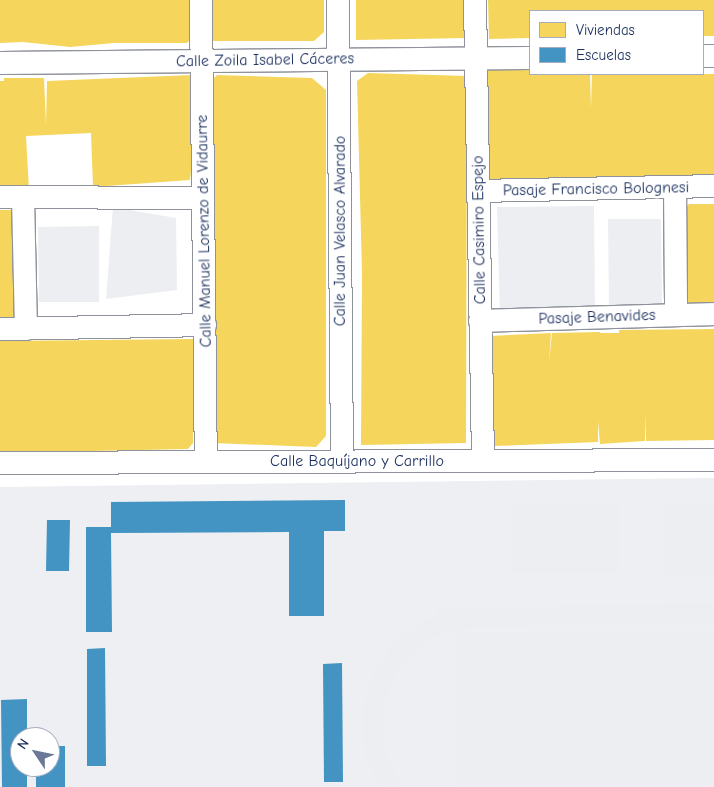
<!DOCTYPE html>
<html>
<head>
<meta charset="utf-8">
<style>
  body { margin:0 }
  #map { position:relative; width:714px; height:787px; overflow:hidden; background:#fff; font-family:"Comic Neue",sans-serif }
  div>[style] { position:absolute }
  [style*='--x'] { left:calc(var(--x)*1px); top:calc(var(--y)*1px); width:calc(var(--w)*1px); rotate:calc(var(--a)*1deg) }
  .built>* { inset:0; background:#edeff3 }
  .green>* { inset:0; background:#edeef2 }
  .homes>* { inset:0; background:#f6d55c }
  .schools>* { inset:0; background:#4393c3 }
  .roads { filter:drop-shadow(1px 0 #8e929a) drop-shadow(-1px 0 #8e929a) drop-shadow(0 1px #8e929a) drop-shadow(0 -1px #8e929a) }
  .street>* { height:22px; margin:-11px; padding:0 11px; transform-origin:11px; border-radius:11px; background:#fff }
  span { translate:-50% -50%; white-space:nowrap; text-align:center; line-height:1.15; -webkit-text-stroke:5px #fff; paint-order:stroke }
  .street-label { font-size:16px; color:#1b2f5e }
  .legend { position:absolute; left:529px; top:10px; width:175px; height:65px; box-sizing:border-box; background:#fff; border:1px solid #a4acbf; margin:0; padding:6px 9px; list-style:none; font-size:15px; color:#1b2f5e }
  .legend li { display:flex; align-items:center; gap:10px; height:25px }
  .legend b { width:25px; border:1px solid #a4acbf }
  .north { position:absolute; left:10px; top:727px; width:50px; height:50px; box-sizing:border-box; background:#fff; border:1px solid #a4acbf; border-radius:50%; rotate:304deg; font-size:14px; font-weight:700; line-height:20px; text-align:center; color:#1b2f5e }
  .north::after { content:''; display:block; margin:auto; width:18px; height:22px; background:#6b7896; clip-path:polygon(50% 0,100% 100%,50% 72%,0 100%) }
</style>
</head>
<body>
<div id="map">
  <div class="built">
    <div style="clip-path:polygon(evenodd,714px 478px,714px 787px,0 787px,0 487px,714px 478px,20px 737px,50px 737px,50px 767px,20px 767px,20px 737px)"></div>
  </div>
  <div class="green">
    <div style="clip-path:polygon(594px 206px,595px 313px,500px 316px,497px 207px)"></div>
    <div style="clip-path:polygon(113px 207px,176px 218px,177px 290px,106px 299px)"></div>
    <div style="clip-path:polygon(608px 219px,661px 219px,662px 306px,609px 307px)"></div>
    <div style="clip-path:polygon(99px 226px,99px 302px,39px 302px,38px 227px)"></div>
    <div style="clip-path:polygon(513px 503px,620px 503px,620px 573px,512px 573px)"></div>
    <div style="clip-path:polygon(664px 504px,714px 504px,714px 574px,664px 574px)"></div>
    <div style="clip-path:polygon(714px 603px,714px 624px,472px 627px,442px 634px,428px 640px,416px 650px,396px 674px,384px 703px,382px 734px,385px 749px,390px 764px,406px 787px,380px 787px,374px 777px,366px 757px,362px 736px,362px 714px,366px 693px,374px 673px,386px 654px,400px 638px,417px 625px,437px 615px,437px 608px)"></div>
    <div style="clip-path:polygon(714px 631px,714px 787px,457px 787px,456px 634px)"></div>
  </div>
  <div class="homes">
    <div style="clip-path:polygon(0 0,192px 0,193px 36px,187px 43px,114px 43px,70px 47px,23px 42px,0 43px)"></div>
    <div style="clip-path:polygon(210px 0,324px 0,324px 32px,314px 41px,210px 41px)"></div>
    <div style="clip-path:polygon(356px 0,466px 0,467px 38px,356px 40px)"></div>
    <div style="clip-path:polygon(488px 0,714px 0,714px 36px,703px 36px,703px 11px,530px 11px,530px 38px,489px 39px)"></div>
    <div style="clip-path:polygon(485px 69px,530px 70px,530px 74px,590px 74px,591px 108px,592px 74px,714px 74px,714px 179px,483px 186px)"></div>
    <div style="clip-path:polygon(368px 73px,467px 76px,466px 443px,361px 445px,362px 273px,357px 81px)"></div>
    <div style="clip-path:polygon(192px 75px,195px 134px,190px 180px,93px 187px,91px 133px,26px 136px,29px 190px,0 191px,0 81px,4px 81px,4px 78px,44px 78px,46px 125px,47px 81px)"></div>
    <div style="clip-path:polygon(217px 75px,312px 78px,326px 90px,326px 436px,316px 447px,213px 443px,210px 82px)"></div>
    <div style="clip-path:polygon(689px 204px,714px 204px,714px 311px,682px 305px,684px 210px)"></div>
    <div style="clip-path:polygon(0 210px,18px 210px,21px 319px,0 319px)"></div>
    <div style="clip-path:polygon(714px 329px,714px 440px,646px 441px,645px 413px,645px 441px,600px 444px,598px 421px,598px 442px,494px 446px,490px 336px,551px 333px,549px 362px,552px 333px,600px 332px,600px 344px,600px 333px,619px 333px,619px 330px)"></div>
    <div style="clip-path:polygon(193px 339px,193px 443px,188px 449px,0 453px,0 341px)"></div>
  </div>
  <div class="schools">
    <div style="clip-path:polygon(345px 500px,345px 531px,324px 531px,324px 616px,289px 616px,289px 532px,111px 533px,112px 632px,86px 632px,86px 527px,111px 527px,111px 502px)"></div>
    <div style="clip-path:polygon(47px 520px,70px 520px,69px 571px,46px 571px)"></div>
    <div style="clip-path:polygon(105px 648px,106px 766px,87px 766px,87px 649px)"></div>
    <div style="clip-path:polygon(342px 663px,343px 782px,324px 782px,323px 664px)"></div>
    <div style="clip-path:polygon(27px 699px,27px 737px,20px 737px,20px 767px,27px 767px,27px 787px,2px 787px,1px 700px)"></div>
    <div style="clip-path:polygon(50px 746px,65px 746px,65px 787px,36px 787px,36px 767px,50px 767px)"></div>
  </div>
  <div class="roads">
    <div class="street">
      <div style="--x:201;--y:0;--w:462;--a:89.4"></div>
      <div style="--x:338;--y:0;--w:461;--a:89.5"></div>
      <div style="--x:475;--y:0;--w:460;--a:89"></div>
      <div style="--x:703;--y:56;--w:11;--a:0"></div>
      <div style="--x:0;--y:63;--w:530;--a:-0.54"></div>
      <div style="--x:675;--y:187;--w:127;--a:89.5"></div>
      <div style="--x:478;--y:191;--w:236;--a:-1.2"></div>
      <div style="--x:0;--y:197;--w:203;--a:0.3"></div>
      <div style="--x:23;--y:197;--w:132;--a:88.7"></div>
      <div style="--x:480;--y:321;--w:234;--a:-1.7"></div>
      <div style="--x:0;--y:329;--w:205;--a:-1.1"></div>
      <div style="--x:0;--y:463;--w:714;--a:-0.24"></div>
    </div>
  </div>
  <div class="street-label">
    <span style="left:265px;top:60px;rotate:-1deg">Calle Zoila Isabel Cáceres</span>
    <span style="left:596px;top:189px;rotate:-1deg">Pasaje Francisco Bolognesi</span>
    <span style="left:479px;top:230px;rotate:-91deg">Calle Casimiro Espejo</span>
    <span style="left:204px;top:231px;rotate:-91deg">Calle Manuel Lorenzo de Vidaurre</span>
    <span style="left:340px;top:231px;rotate:-90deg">Calle Juan Velasco Alvarado</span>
    <span style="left:597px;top:317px;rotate:-2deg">Pasaje Benavides</span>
    <span style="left:357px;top:461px">Calle Baquíjano y Carrillo</span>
  </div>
  <ul class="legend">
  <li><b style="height:14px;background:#f6d55c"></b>Viviendas</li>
  <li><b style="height:14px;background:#4393c3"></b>Escuelas</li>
  </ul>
  <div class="north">N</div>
</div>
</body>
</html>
